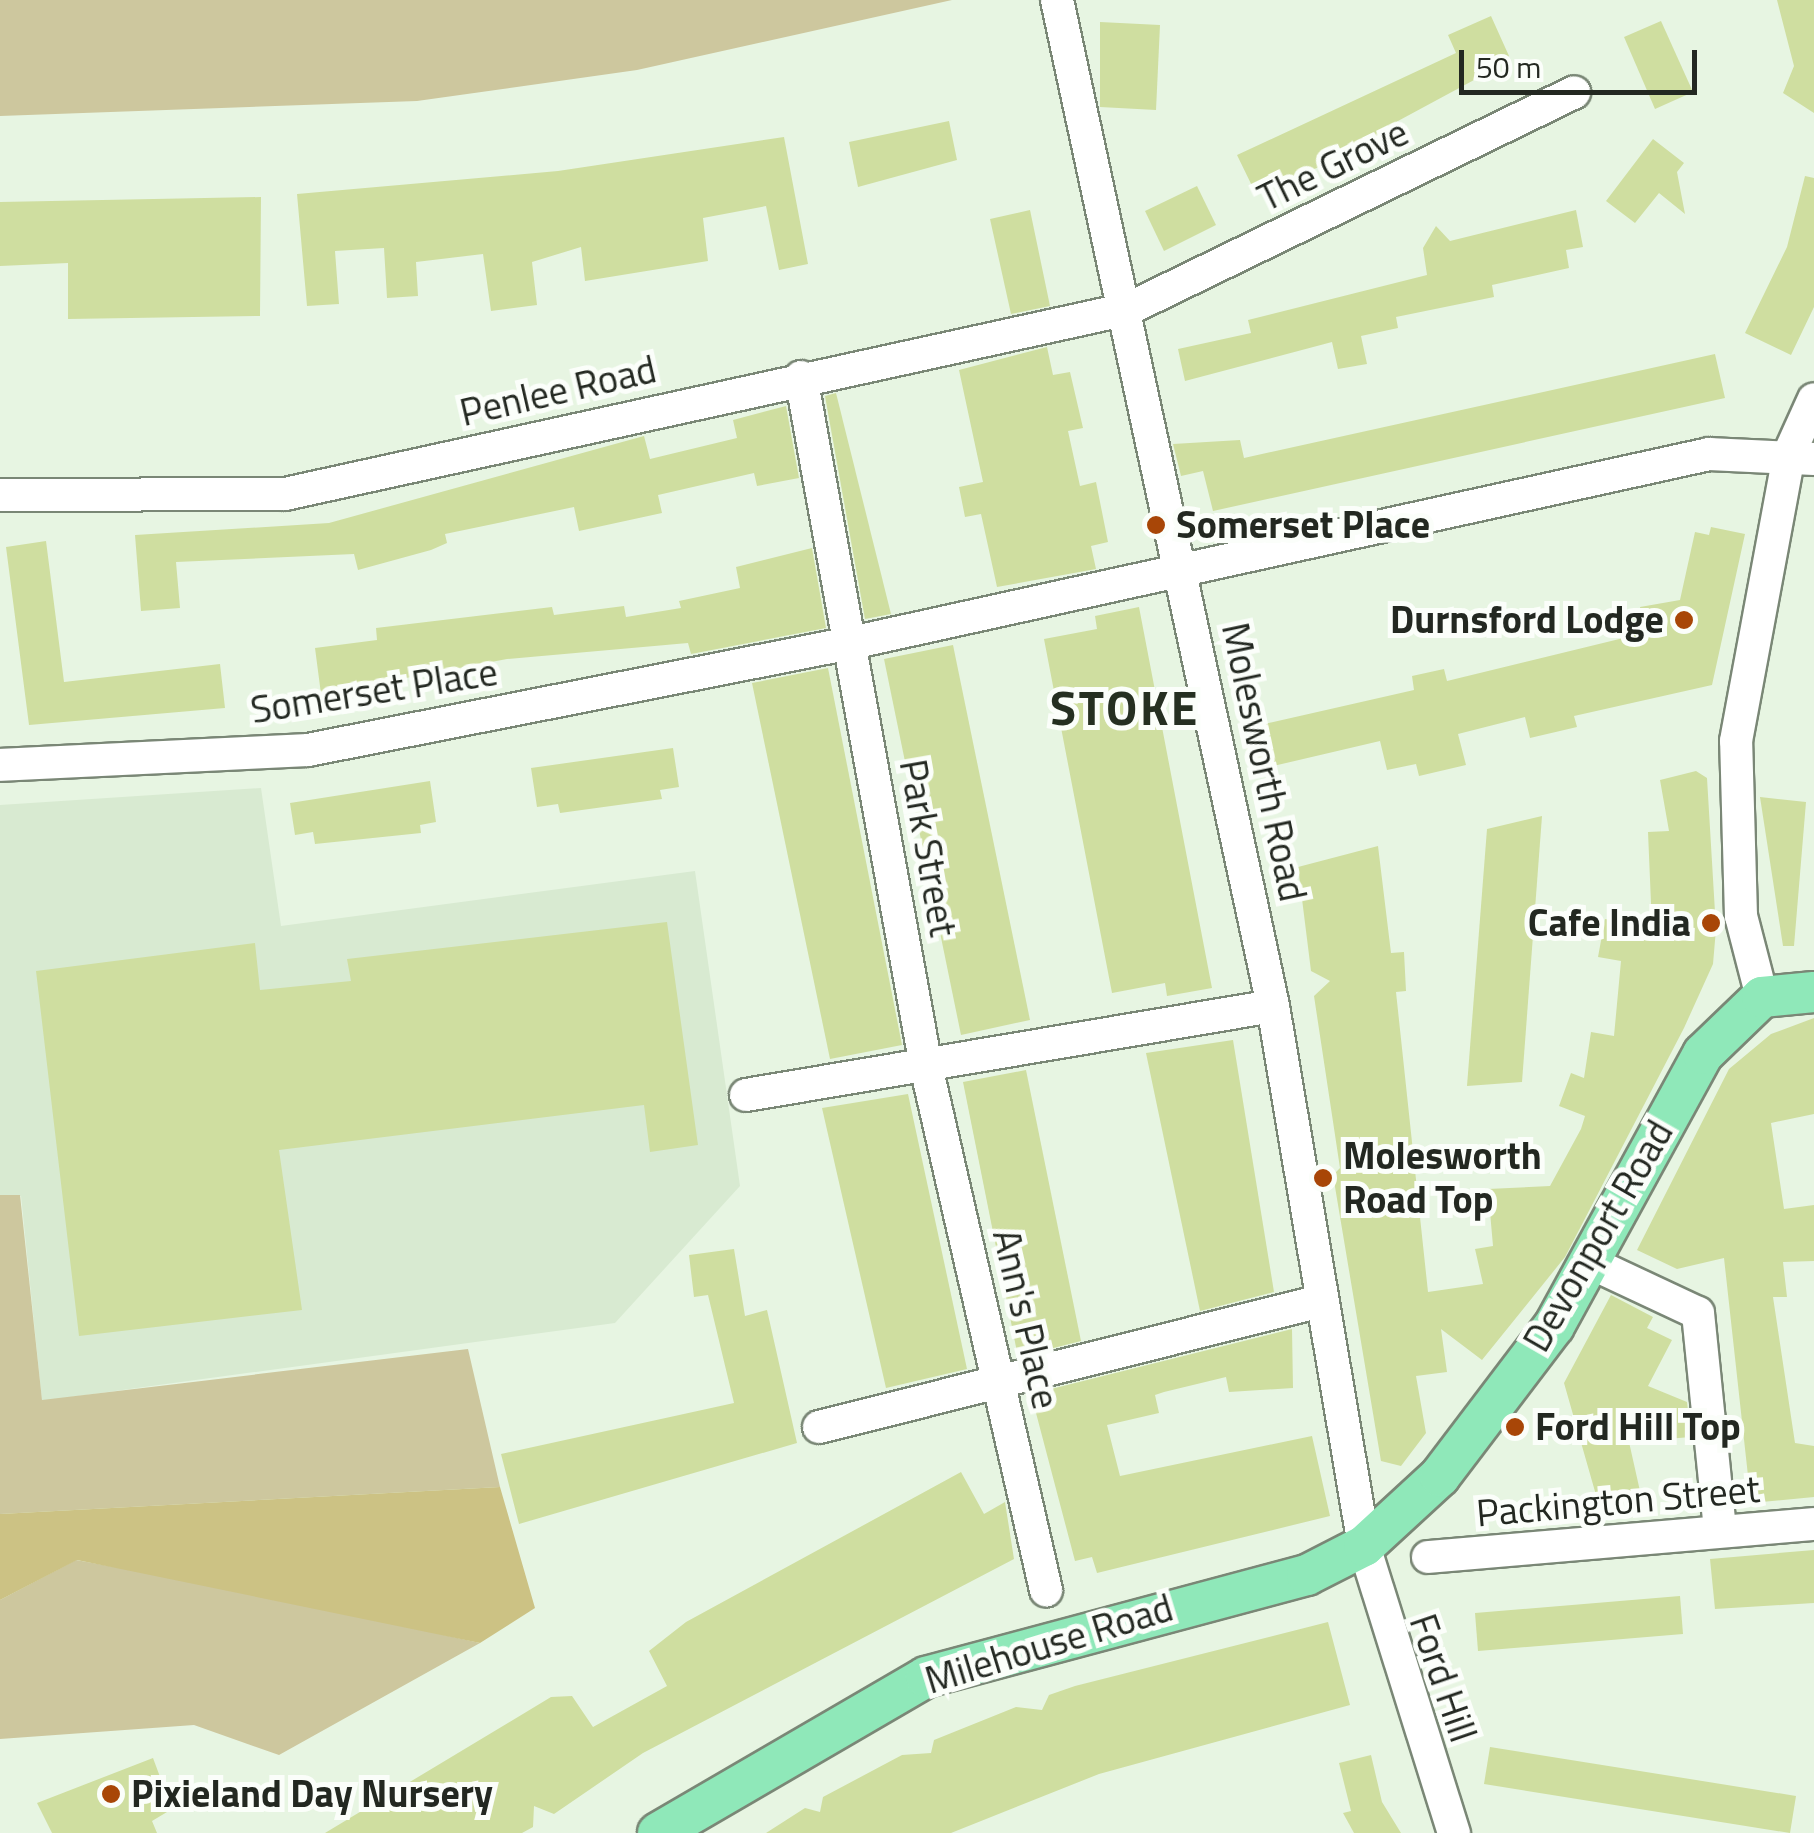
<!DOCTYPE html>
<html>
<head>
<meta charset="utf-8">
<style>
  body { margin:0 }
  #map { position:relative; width:1814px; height:1833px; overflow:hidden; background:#e7f5e2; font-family:"Titillium Web",sans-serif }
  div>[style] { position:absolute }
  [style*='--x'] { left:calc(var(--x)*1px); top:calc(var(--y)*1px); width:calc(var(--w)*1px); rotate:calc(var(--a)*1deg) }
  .built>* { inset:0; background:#d8ead1 }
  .green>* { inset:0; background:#cdc79e }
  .forest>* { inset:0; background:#ccc284 }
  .building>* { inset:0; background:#cfdea0 }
  .roads { filter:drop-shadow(2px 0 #7a8776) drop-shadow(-2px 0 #7a8776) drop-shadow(0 2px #7a8776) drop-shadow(0 -2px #7a8776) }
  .minor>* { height:32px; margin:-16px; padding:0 16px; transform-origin:16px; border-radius:16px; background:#fff }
  .major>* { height:40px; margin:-20px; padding:0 20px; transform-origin:20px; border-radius:20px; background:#8fe8b9 }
  .dots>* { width:28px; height:28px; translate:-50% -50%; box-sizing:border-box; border:5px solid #fbfefa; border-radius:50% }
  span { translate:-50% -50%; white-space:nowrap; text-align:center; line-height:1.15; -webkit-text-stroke:10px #fbfefa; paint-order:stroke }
  .street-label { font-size:38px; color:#232821 }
  .poi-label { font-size:38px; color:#232821; font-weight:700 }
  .left { translate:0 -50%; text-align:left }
  .right { translate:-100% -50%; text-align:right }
  .district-label { font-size:48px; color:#252f21; font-weight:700; letter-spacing:2.5px }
  .scale { position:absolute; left:1459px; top:50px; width:238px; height:45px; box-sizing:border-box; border:5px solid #232821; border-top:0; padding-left:12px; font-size:30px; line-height:35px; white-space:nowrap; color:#232821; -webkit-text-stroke:8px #fbfefa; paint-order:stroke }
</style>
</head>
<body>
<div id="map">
  <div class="built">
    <div style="clip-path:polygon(261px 788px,281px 926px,695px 871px,740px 1186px,615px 1323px,42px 1401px,21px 1196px,0 1195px,0 805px)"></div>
  </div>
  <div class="green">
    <div style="clip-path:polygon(0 0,952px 0,637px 70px,417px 101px,0 116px)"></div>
    <div style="clip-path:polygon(0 1195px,20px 1195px,42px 1400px,468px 1349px,500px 1487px,0 1514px)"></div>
    <div style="clip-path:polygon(76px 1560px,247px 1591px,480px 1643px,279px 1755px,194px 1725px,0 1739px,0 1600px)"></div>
  </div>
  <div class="forest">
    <div style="clip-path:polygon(500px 1487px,535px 1608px,480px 1643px,77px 1560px,0 1600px,0 1514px)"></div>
  </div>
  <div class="building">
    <div style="clip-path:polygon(1777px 0,1814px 0,1814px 113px,1783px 93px,1794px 66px)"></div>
    <div style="clip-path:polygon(1491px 16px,1509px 56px,1487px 73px,1385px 128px,1391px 139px,1255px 192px,1237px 155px,1456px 53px,1448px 35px)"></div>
    <div style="clip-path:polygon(1661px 21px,1693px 92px,1655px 109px,1624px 37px)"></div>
    <div style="clip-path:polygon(1100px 22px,1160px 25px,1156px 110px,1100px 107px)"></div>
    <div style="clip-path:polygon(949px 121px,957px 160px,858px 187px,849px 142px)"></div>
    <div style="clip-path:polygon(784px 137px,808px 264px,779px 270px,766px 206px,703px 218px,708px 261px,585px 281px,581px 247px,532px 262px,537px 305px,491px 311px,483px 254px,416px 262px,418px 296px,387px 298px,384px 248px,335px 251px,339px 304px,307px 306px,297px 194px,558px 171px)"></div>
    <div style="clip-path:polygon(1653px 139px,1684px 163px,1677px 172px,1685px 214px,1659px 193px,1635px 223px,1606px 201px)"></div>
    <div style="clip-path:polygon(1805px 176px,1814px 178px,1814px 307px,1791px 355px,1745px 333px,1787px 247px)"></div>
    <div style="clip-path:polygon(1197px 186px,1216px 225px,1164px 251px,1145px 211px)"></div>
    <div style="clip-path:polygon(261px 197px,260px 316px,68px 319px,68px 263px,0 266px,0 202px)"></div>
    <div style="clip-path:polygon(1030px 210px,1050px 306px,1011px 314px,990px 219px)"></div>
    <div style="clip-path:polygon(1576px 210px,1583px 247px,1566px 250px,1569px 268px,1492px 285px,1494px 297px,1396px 317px,1398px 328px,1361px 336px,1367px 364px,1338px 369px,1332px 342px,1185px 381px,1178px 349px,1251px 333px,1248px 320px,1427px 275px,1423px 248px,1436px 226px,1450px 241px)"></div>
    <div style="clip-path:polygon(1047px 347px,1053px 375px,1070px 372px,1083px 428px,1068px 431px,1080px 486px,1096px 482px,1108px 542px,1091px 546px,1096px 569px,997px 587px,981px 514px,965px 517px,959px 487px,983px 482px,959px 370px)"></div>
    <div style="clip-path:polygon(1715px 354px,1725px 398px,1213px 511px,1203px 471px,1181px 476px,1173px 444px,1240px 440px,1244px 458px)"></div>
    <div style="clip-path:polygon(836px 393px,891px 614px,865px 619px,825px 396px)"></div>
    <div style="clip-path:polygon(786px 406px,799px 478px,757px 486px,754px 473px,658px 495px,662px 513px,579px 531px,574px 507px,445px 534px,447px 543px,431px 550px,358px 570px,354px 554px,176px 562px,180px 608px,141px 611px,135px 535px,329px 523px,644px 436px,650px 459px,737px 438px,733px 420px)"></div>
    <div style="clip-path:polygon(1711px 527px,1745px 534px,1712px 685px,1574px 716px,1577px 727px,1530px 738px,1525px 717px,1458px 734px,1466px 765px,1419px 776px,1416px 764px,1387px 770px,1380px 741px,1252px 771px,1242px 729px,1414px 690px,1412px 676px,1444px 669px,1447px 681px,1644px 633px,1640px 607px,1680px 600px,1695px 532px,1709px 535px)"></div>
    <div style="clip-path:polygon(46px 541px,64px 682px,220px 664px,225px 708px,29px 725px,6px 547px)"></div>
    <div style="clip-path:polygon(812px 548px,826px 628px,691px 654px,688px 643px,507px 659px,321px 694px,315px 648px,377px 640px,376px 628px,552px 607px,554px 615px,624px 606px,626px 617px,681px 608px,679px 601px,740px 588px,736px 567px)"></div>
    <div style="clip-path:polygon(1139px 607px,1212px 988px,1167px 996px,1165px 983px,1112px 993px,1044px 639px,1097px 629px,1095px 616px)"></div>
    <div style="clip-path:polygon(953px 645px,1030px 1020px,961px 1035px,884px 659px)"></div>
    <div style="clip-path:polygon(828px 668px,902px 1045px,830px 1059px,752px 683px)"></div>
    <div style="clip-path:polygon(673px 748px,679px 787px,660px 790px,662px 799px,560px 813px,558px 804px,537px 807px,531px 768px)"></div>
    <div style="clip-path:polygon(1696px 771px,1707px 778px,1716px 929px,1713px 964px,1684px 1028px,1565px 1257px,1482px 1360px,1441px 1329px,1447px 1372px,1416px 1376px,1426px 1433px,1401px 1466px,1381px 1461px,1333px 1175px,1340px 1168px,1314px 996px,1330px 981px,1311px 971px,1298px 867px,1378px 846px,1391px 953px,1404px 952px,1406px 991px,1396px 992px,1428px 1292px,1483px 1284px,1475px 1249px,1493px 1246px,1488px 1189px,1550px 1186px,1581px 1129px,1585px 1116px,1559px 1106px,1571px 1073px,1584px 1078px,1591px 1032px,1614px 1036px,1621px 961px,1598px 957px,1605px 919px,1652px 927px,1648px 832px,1669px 831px,1660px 780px)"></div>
    <div style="clip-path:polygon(430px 781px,436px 822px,420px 825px,421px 833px,315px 844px,313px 832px,295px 835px,290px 803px)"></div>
    <div style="clip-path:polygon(1760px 797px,1806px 802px,1794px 946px,1783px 946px)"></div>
    <div style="clip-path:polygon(1542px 816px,1522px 1082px,1467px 1086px,1487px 829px)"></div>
    <div style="clip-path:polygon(667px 922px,698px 1145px,650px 1152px,644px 1105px,279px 1150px,302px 1310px,79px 1336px,36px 971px,255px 943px,260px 990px,351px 981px,347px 959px)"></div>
    <div style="clip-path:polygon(1814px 1018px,1814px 1114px,1771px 1123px,1784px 1209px,1814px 1205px,1814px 1261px,1783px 1262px,1787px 1297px,1773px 1297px,1795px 1443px,1814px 1446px,1814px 1497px,1751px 1503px,1724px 1258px,1677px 1269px,1637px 1250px,1729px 1069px,1771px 1034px)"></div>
    <div style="clip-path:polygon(1233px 1040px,1274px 1292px,1200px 1311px,1146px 1053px)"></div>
    <div style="clip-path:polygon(1026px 1070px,1081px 1341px,1018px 1357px,963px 1082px)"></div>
    <div style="clip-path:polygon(908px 1094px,967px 1369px,886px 1388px,822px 1108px)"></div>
    <div style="clip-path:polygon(734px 1249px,745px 1316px,767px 1310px,797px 1443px,519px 1524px,501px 1454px,734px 1403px,708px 1295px,694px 1297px,689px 1255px)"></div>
    <div style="clip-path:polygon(1611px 1295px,1653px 1317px,1647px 1328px,1672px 1340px,1648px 1386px,1687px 1402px,1691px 1437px,1629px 1442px,1642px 1500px,1598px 1502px,1564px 1383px)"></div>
    <div style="clip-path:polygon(1292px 1329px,1293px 1388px,1229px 1392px,1226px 1377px,1164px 1392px,1155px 1395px,1159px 1413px,1107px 1425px,1120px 1476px,1312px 1436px,1330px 1516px,1097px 1573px,1092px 1557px,1075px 1561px,1031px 1394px)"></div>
    <div style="clip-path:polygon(961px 1472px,984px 1514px,1005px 1502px,1014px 1559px,643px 1753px,554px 1814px,534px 1806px,533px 1827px,522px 1833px,325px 1833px,551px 1697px,572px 1696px,593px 1727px,667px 1686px,649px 1651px,686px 1622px)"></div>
    <div style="clip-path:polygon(1814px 1550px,1814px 1603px,1715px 1609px,1710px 1559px)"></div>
    <div style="clip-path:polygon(1680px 1596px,1683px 1634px,1478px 1651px,1475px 1613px)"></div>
    <div style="clip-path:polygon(1328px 1622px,1350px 1705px,1099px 1774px,951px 1833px,766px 1833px,805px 1808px,820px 1812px,823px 1797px,902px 1755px,931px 1753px,934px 1740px,1016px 1707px,1042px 1710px,1049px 1695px,1075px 1686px)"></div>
    <div style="clip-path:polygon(1490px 1747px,1796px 1796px,1790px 1833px,1484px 1784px)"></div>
    <div style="clip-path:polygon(1371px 1755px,1382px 1802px,1401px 1833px,1354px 1833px,1343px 1813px,1351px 1811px,1339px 1763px)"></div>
    <div style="clip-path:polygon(153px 1758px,172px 1809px,152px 1821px,157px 1833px,52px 1833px,37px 1803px)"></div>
  </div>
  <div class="roads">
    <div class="minor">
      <div style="--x:1057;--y:0;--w:1029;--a:77.88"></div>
      <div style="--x:1273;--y:1006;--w:548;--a:80.43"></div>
      <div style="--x:1364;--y:1546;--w:301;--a:72.6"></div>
      <div style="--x:801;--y:377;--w:700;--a:79.72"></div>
      <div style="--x:926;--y:1066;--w:538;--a:77.1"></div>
      <div style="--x:0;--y:495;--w:285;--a:-0.2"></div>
      <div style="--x:285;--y:494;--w:863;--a:-12.38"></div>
      <div style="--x:1128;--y:309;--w:496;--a:-25.9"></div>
      <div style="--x:0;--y:765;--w:308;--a:-2.8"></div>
      <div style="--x:308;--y:750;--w:553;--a:-11.15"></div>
      <div style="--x:851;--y:643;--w:879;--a:-12.42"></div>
      <div style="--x:1709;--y:454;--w:105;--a:2.7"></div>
      <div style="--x:1762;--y:997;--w:84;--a:-104.5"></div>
      <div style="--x:1741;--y:916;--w:175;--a:-91.6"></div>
      <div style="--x:1736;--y:741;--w:292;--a:-79.5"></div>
      <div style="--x:1789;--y:454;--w:60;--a:-65.6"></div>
      <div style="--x:746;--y:1095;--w:534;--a:-9.59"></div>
      <div style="--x:1589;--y:1262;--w:120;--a:25.1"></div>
      <div style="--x:1698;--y:1313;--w:216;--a:84.2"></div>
      <div style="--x:819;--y:1427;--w:518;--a:-14.09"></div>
      <div style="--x:1428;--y:1557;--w:387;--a:-4.9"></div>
    </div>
    <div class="major">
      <div style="--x:658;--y:1833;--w:310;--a:-30.2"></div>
      <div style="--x:926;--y:1677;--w:394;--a:-15"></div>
      <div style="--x:1307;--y:1575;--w:64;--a:-27"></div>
      <div style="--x:1364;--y:1546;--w:103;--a:-42.6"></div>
      <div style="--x:1440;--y:1476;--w:188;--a:-52.8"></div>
      <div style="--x:1554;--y:1326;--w:310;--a:-61.3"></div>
      <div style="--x:1703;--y:1054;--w:82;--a:-44"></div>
      <div style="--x:1762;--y:997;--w:52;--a:-5.5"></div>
    </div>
  </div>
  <div class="dots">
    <div style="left:1156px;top:525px;background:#a84607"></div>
    <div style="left:1684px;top:620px;background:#a84607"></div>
    <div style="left:1711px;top:923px;background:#a84607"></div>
    <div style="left:1323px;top:1178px;background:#a84607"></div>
    <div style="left:1515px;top:1427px;background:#a84607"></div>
    <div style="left:111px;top:1794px;background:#a84607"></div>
  </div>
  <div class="street-label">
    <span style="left:1333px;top:165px;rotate:-26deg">The Grove</span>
    <span style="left:558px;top:391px;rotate:-13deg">Penlee Road</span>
    <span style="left:374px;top:691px;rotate:-9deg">Somerset Place</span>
    <span style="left:1264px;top:762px;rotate:78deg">Molesworth Road</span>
    <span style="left:928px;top:848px;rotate:80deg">Park Street</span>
    <span style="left:1598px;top:1236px;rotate:-60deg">Devonport Road</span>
    <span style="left:1026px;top:1319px;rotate:77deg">Ann's Place</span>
    <span style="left:1618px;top:1501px;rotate:-5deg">Packington Street</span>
    <span style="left:1049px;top:1644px;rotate:-17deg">Milehouse Road</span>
    <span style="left:1443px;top:1678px;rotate:71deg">Ford Hill</span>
  </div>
  <div class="poi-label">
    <span class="left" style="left:1176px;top:525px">Somerset Place</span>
    <span class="right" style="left:1664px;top:620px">Durnsford Lodge</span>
    <span class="right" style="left:1691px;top:923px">Cafe India</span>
    <span class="left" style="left:1343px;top:1178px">Molesworth<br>Road Top</span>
    <span class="left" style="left:1535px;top:1427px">Ford Hill Top</span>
    <span class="left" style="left:131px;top:1794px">Pixieland Day Nursery</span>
  </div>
  <div class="district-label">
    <span style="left:1125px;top:708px">STOKE</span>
  </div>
  <div class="scale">50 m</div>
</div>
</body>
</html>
